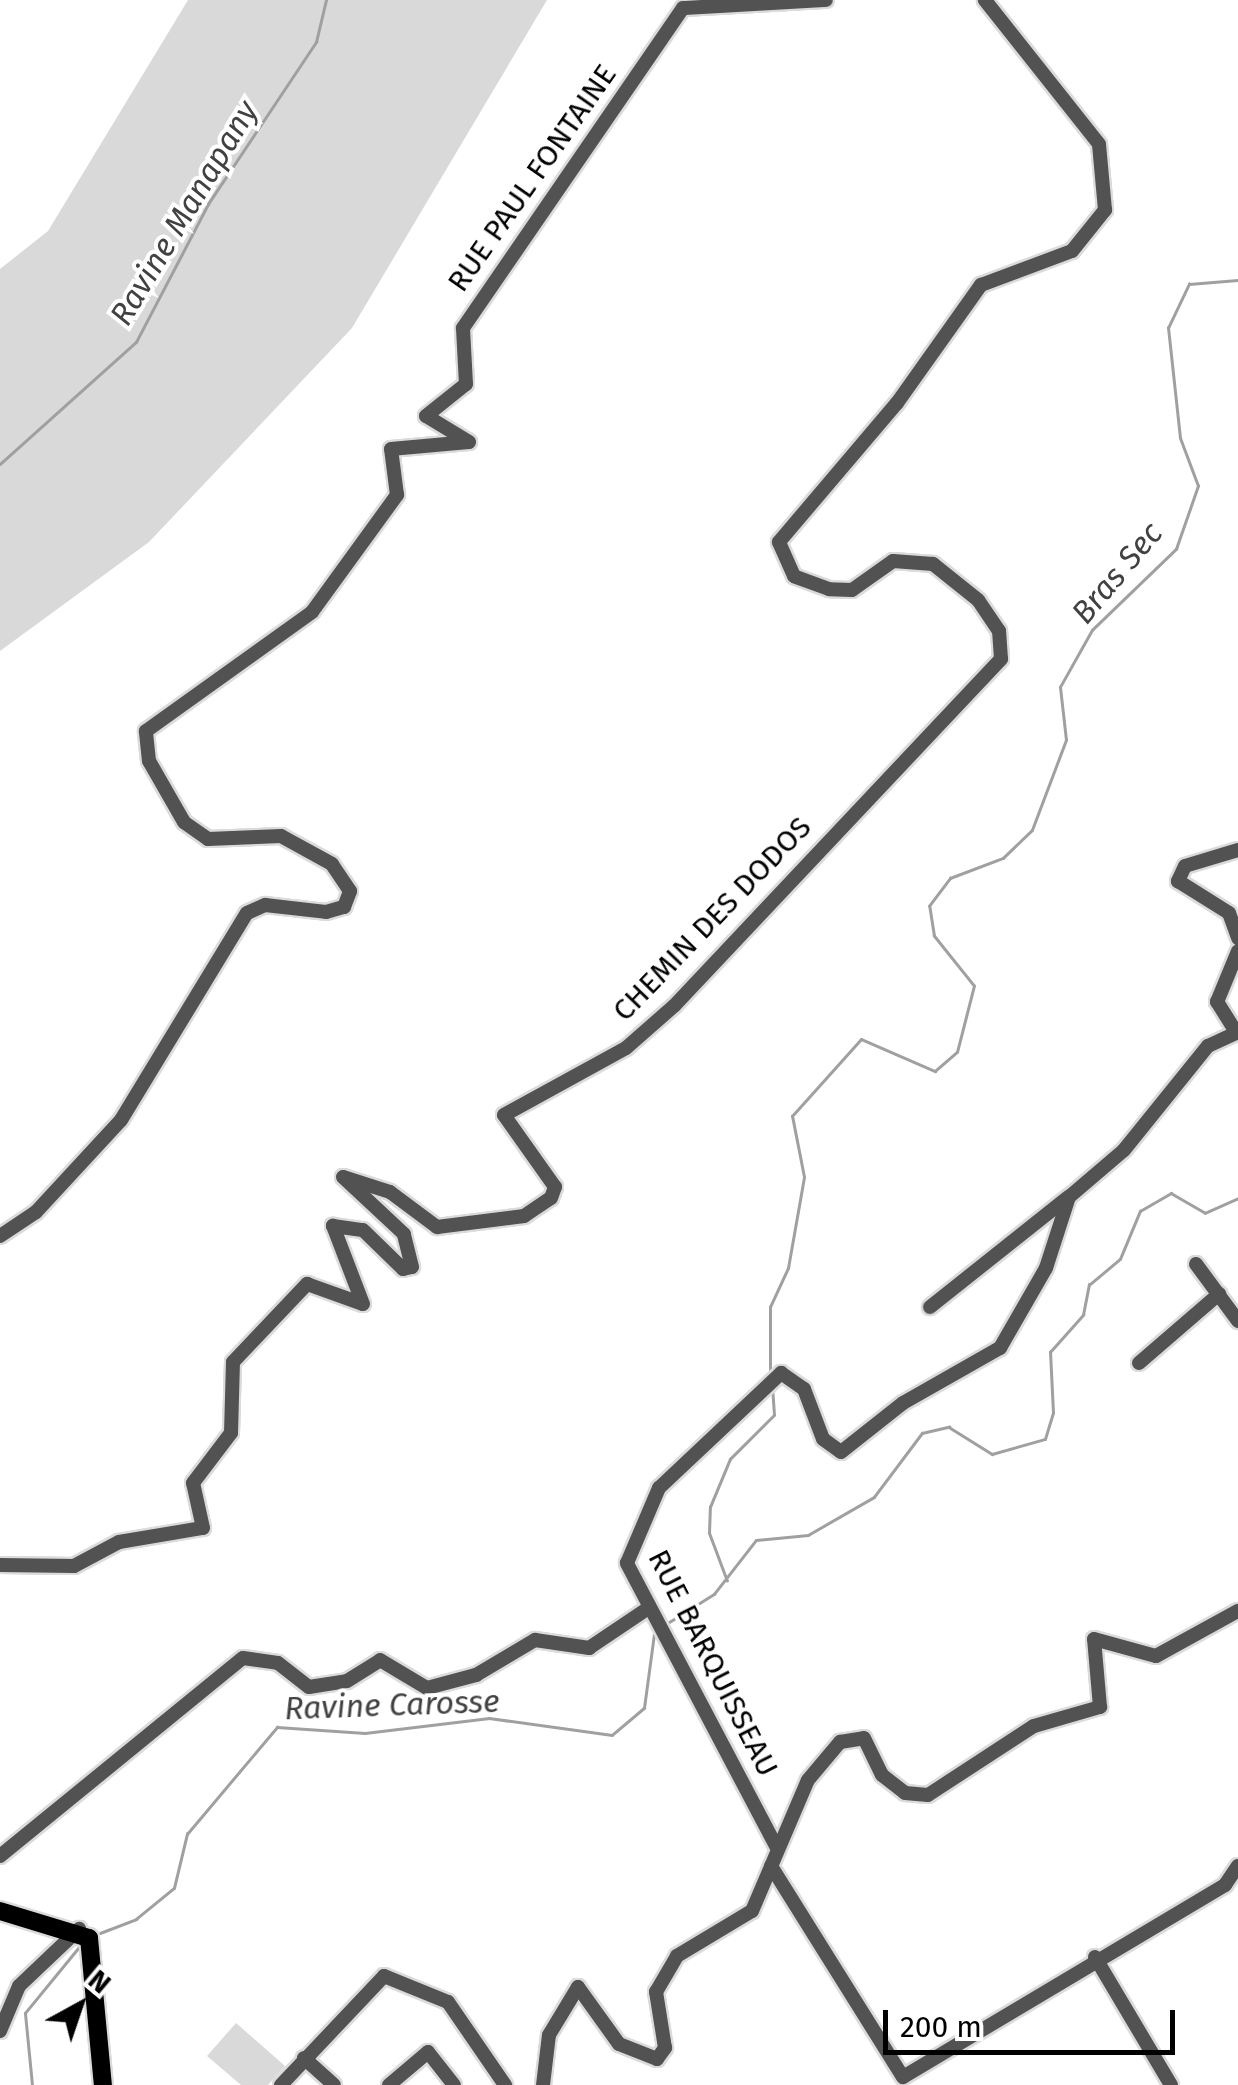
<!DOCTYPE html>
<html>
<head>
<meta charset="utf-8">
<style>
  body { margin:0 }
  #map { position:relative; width:1238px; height:2085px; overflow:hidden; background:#fff; font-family:"Fira Sans",sans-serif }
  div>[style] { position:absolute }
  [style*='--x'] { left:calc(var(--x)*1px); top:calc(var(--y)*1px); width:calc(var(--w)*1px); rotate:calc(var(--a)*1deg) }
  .green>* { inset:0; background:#d9d9d9 }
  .stream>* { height:2.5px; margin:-1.25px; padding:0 1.25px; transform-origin:1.25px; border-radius:1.25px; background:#a0a0a0 }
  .roads { filter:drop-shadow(2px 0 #dbdbdb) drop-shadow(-2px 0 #dbdbdb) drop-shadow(0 2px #dbdbdb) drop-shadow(0 -2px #dbdbdb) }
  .minor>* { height:14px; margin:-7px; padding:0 7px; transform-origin:7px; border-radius:7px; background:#525252 }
  .major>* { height:18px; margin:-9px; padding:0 9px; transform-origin:9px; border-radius:9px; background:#000 }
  span { translate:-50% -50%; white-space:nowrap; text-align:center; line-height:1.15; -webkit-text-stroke:8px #fff; paint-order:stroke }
  .street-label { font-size:30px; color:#000 }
  .water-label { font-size:32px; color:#414141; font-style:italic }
  .north { position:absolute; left:30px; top:1955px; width:100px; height:100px; -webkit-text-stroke:8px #fff; paint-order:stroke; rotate:40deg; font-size:28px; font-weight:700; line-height:40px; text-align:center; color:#000 }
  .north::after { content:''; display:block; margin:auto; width:35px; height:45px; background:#000; clip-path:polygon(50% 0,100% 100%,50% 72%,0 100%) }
  .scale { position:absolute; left:883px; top:2010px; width:292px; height:45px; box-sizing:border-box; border:5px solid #000; border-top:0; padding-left:12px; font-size:30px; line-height:35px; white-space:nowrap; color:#000; -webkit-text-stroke:8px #fff; paint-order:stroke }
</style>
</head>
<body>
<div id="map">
  <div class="green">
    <div style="clip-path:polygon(188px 0,547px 0,352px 328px,149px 542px,0 651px,0 269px,48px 231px)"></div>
    <div style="clip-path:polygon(236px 2023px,285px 2066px,268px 2085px,241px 2085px,207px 2056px)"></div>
  </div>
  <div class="stream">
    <div style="--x:0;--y:464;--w:183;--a:-41.9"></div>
    <div style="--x:136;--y:342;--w:156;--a:-62.4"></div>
    <div style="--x:208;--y:204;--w:195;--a:-56.3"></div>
    <div style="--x:316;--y:42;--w:43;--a:-76.6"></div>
    <div style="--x:770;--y:1376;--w:69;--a:-90"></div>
    <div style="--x:770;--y:1307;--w:43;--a:-65.2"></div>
    <div style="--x:788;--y:1268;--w:92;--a:-80"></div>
    <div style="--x:804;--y:1177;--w:62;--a:-101.1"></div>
    <div style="--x:792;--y:1116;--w:103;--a:-48.1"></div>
    <div style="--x:861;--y:1039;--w:81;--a:23.4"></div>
    <div style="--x:935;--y:1071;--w:29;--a:-41"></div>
    <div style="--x:957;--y:1052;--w:68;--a:-75.6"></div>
    <div style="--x:974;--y:986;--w:64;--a:-128.7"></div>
    <div style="--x:934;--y:936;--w:30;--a:-99"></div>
    <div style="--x:929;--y:906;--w:35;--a:-53"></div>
    <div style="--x:950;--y:878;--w:57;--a:-20.7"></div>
    <div style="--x:1003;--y:858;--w:40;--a:-44"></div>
    <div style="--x:1032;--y:830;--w:96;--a:-69.3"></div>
    <div style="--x:1066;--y:740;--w:53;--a:-96.5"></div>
    <div style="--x:1060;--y:687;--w:65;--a:-60.7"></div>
    <div style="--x:1092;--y:630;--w:117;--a:-44"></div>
    <div style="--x:1176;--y:549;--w:67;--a:-70.8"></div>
    <div style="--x:1198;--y:486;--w:51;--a:-110.6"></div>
    <div style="--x:1180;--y:438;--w:111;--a:-96.2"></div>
    <div style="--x:1168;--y:328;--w:49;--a:-64.5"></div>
    <div style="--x:1189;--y:284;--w:49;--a:-4.7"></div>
    <div style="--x:727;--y:1581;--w:51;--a:-110.6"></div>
    <div style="--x:709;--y:1533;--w:26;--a:-88"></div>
    <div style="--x:710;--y:1507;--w:52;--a:-67.4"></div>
    <div style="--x:730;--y:1459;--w:62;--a:-45"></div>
    <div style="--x:774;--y:1415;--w:26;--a:-94"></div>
    <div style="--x:666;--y:1624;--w:57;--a:-32"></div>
    <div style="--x:714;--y:1594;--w:68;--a:-52.1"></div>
    <div style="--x:756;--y:1540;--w:52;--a:-5.5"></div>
    <div style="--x:808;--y:1535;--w:76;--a:-29.9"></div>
    <div style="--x:874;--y:1497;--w:80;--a:-53.1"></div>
    <div style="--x:922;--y:1433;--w:28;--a:-13"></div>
    <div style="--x:949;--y:1427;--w:51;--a:32.1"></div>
    <div style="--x:992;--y:1454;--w:55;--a:-15.8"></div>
    <div style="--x:1045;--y:1439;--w:27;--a:-73"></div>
    <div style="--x:1053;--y:1413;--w:61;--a:-92.8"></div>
    <div style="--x:1050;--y:1352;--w:50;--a:-48.3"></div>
    <div style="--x:1083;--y:1315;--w:31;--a:-79"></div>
    <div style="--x:1089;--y:1285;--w:40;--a:-40"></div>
    <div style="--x:1120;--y:1259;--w:52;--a:-67.4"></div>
    <div style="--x:1140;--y:1211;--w:36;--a:-30"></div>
    <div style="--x:1171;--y:1193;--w:39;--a:30"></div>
    <div style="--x:1205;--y:1213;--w:36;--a:-24"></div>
    <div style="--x:100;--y:1933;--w:39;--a:-21"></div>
    <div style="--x:136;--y:1919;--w:49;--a:-39.2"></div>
    <div style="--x:174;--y:1888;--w:56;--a:-76.5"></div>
    <div style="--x:187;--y:1834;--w:140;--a:-49.9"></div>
    <div style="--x:277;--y:1727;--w:88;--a:3.9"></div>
    <div style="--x:365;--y:1733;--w:125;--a:-6.9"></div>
    <div style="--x:489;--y:1718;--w:124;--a:7.9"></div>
    <div style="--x:612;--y:1735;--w:42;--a:-40.2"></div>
    <div style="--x:644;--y:1708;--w:75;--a:-82.3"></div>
    <div style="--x:32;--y:2085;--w:72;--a:-95.6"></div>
    <div style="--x:25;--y:2013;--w:85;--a:-50.7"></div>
  </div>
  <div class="roads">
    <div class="minor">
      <div style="--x:1238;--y:850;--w:55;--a:163.2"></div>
      <div style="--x:1185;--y:866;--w:17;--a:115"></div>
      <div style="--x:1178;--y:881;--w:60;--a:32.1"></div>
      <div style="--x:1229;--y:913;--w:27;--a:70"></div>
      <div style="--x:1236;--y:1032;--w:36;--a:-122"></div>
      <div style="--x:1217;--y:1002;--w:55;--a:-67.6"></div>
      <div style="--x:0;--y:1236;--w:43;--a:-33.7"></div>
      <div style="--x:36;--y:1212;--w:125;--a:-47.3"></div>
      <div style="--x:121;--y:1120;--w:242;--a:-58.7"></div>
      <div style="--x:247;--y:913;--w:20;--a:-24"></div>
      <div style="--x:265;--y:905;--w:61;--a:6.5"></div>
      <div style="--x:326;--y:912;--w:19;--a:-16"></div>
      <div style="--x:344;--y:907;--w:17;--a:-69"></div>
      <div style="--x:350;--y:891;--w:32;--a:-124"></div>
      <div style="--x:332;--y:864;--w:58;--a:-151.2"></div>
      <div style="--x:281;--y:836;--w:73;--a:177.6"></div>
      <div style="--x:208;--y:839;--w:29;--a:-145"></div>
      <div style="--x:184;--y:822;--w:70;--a:-119.8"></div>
      <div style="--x:149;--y:761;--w:30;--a:-96"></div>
      <div style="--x:146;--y:731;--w:204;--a:-35.6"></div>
      <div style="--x:312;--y:612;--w:145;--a:-54"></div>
      <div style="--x:397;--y:495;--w:46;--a:-97.4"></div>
      <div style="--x:391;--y:449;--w:78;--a:-5.1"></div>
      <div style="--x:469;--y:442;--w:50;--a:-148.8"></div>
      <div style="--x:426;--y:416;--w:51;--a:-38.7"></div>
      <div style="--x:466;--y:384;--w:56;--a:-93.1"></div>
      <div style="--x:463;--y:328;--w:388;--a:-55.5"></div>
      <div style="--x:683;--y:8;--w:143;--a:-3.2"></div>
      <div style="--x:1196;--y:1264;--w:71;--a:53.6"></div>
      <div style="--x:930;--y:1307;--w:175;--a:-38.5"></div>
      <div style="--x:1139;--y:1363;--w:106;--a:-40.8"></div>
      <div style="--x:0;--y:1565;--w:74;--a:0.8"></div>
      <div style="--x:74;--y:1566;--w:51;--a:-28.1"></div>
      <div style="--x:119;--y:1542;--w:85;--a:-9.5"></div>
      <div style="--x:203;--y:1528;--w:46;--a:-102.5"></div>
      <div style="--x:193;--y:1483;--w:63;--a:-52.8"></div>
      <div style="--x:231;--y:1433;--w:71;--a:-88.4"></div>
      <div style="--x:233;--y:1362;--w:108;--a:-46.5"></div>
      <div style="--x:307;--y:1284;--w:59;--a:19.7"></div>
      <div style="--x:363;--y:1304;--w:84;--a:-111"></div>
      <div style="--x:333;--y:1226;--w:30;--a:8"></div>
      <div style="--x:363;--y:1230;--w:56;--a:44.3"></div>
      <div style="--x:403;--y:1269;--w:9;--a:-13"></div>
      <div style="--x:412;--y:1267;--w:34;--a:-104"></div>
      <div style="--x:404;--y:1234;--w:83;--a:-136.9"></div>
      <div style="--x:343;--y:1177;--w:49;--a:17.7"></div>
      <div style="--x:390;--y:1192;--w:59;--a:36.7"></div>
      <div style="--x:437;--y:1227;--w:88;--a:-7.2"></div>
      <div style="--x:524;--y:1216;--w:32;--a:-34"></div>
      <div style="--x:551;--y:1198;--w:12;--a:-70"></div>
      <div style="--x:555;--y:1187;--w:88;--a:-125.3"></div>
      <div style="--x:504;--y:1115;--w:139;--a:-28.8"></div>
      <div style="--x:626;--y:1048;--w:64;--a:-41.2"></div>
      <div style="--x:674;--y:1006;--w:477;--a:-46.7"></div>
      <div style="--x:1001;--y:659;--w:28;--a:-94"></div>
      <div style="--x:999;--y:631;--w:37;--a:-124"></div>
      <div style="--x:978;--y:600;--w:58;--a:-141.3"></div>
      <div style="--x:933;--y:564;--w:40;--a:-175.7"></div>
      <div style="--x:893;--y:561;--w:50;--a:144.7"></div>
      <div style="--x:852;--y:590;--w:23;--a:-178"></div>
      <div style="--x:829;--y:589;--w:37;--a:-160"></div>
      <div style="--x:794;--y:576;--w:37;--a:-114"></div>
      <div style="--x:779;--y:542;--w:182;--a:-49.7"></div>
      <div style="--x:897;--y:403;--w:145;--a:-54.6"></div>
      <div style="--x:981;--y:285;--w:97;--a:-20.5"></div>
      <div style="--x:1072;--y:251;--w:53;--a:-51.2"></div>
      <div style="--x:1105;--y:210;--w:66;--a:-95.2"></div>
      <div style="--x:1099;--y:144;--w:184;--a:-128.4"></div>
      <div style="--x:776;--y:1846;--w:320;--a:-117.8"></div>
      <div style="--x:627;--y:1563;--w:82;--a:-66.9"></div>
      <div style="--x:659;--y:1488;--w:168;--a:-43.3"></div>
      <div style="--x:781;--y:1373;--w:28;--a:35"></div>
      <div style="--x:804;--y:1389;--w:53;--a:69.2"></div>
      <div style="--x:823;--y:1439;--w:22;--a:36"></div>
      <div style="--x:841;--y:1452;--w:79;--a:-38.3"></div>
      <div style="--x:903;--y:1403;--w:112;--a:-29.6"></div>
      <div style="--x:1000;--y:1348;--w:92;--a:-60.1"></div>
      <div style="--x:1046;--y:1268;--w:75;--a:-72.1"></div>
      <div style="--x:1069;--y:1197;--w:72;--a:-40.5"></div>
      <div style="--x:1124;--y:1150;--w:134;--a:-51.1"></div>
      <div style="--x:1208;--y:1046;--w:33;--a:-25"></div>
      <div style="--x:0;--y:1856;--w:313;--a:-39.2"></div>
      <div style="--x:243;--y:1658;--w:35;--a:8"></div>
      <div style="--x:278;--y:1663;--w:39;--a:38"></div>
      <div style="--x:309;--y:1687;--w:38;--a:-9"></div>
      <div style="--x:347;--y:1681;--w:39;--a:-32"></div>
      <div style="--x:380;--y:1660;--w:55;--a:30.8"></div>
      <div style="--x:427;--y:1688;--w:51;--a:-14.9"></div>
      <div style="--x:476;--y:1675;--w:69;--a:-30.7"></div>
      <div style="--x:535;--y:1640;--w:55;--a:8.4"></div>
      <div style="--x:589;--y:1648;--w:73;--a:-33.9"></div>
      <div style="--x:771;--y:1866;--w:249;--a:58"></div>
      <div style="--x:903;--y:2077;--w:375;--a:-30.8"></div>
      <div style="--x:1225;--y:1885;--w:23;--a:-56"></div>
      <div style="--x:1095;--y:1957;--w:149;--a:59.3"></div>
      <div style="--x:0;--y:2031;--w:49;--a:-67.1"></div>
      <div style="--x:19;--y:1986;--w:83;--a:-43.5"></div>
      <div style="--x:304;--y:2058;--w:40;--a:42"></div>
      <div style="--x:281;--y:2085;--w:150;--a:-46.6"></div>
      <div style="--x:384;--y:1976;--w:69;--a:22.1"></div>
      <div style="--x:448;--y:2002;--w:101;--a:55.5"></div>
      <div style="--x:389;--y:2085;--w:51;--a:-40.2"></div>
      <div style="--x:428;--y:2052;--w:42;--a:51.8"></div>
      <div style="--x:543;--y:2085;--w:50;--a:-83.2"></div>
      <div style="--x:549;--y:2035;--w:56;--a:-58.9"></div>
      <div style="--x:578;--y:1987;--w:70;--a:54.3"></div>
      <div style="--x:619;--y:2044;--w:41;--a:21.5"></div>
      <div style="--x:657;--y:2059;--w:14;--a:-54"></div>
      <div style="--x:665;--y:2048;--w:57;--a:-99.1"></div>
      <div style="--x:656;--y:1992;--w:42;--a:-59.7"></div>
      <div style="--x:677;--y:1956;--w:87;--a:-31"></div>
      <div style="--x:752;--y:1911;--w:142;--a:-66.9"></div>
      <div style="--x:808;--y:1780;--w:50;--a:-49.9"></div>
      <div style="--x:840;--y:1742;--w:24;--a:-9"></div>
      <div style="--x:864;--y:1738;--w:41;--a:64.1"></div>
      <div style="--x:882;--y:1775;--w:29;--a:38"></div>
      <div style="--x:905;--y:1793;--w:23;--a:5"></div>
      <div style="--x:928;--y:1795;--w:126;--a:-33.1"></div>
      <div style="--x:1034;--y:1726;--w:69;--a:-16.1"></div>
      <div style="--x:1100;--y:1707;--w:68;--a:-95"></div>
      <div style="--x:1094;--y:1639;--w:64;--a:15.3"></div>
      <div style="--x:1156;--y:1656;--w:94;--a:-28.8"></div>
    </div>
    <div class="major">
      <div style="--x:0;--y:1911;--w:93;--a:16.9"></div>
      <div style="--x:89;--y:1938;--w:148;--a:84.6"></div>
    </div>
  </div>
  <div class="street-label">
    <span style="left:532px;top:178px;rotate:-55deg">RUE PAUL FONTAINE</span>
    <span style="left:712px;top:919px;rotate:-46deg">CHEMIN DES DODOS</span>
    <span style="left:713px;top:1663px;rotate:63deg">RUE BARQUISSEAU</span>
  </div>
  <div class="water-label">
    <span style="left:184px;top:213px;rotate:-59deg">Ravine Manapany</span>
    <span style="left:1117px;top:573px;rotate:-50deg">Bras Sec</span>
    <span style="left:392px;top:1705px;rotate:-2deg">Ravine Carosse</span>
  </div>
  <div class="north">N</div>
  <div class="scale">200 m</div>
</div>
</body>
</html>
